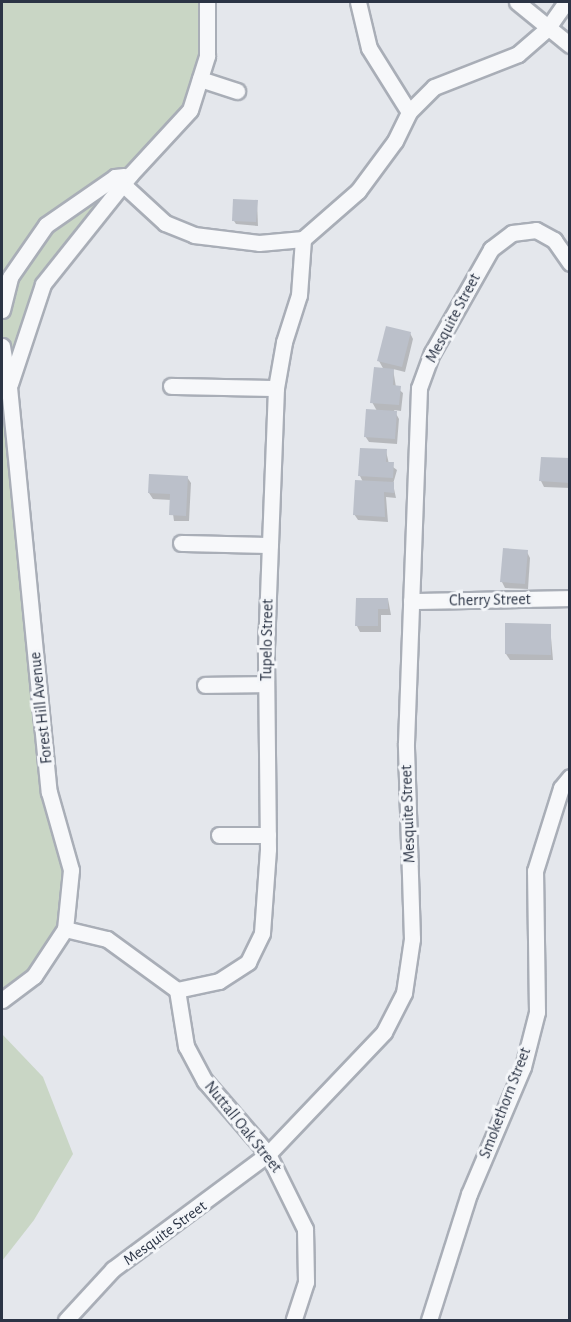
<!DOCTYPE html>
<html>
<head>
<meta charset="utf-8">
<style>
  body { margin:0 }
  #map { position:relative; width:571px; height:1322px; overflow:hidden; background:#e4e7ec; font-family:"Alegreya Sans",sans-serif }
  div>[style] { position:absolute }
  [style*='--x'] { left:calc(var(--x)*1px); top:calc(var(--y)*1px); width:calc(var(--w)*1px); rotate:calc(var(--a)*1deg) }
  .green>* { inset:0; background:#c9d6c5 }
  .shadow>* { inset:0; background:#0003 }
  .building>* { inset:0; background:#bbc0ca }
  .roads { filter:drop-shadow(2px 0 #a9aeb7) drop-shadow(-2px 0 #a9aeb7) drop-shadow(0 2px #a9aeb7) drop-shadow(0 -2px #a9aeb7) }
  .street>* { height:15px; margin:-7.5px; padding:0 7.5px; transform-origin:7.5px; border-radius:7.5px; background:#f7f8fa }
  span { translate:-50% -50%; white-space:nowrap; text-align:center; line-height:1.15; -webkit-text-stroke:6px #f4f6f9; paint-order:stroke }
  .street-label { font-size:16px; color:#2b3445 }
  .frame { position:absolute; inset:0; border:3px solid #2b3445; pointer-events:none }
</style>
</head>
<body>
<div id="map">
  <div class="green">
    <div style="clip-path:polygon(2px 2px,207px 2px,208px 15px,190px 110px,43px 284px,9px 387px,49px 792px,71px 870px,65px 929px,34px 976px,2px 1000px)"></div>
    <div style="clip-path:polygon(2px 1034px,43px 1077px,73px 1154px,34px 1220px,2px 1261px)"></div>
  </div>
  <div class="shadow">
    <div style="clip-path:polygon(257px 201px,258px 226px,236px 224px,234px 221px)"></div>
    <div style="clip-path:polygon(410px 333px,413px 339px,405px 372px,393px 369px,396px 387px,403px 393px,401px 411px,394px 410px,399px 419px,397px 444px,369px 442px,365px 436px,377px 411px,372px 402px,384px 370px,379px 361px)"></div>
    <div style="clip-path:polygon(386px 451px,389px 464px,397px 470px,393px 484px,396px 498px,386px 497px,388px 522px,358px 520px,354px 514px,363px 482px,360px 476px)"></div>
    <div style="clip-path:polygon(570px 460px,570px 488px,544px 487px,541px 481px)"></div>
    <div style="clip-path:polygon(187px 477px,191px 483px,189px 521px,174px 521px,171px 500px,153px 499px,149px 493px)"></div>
    <div style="clip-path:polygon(527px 552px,530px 558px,528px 589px,505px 588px,502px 582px)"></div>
    <div style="clip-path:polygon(388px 599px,391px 615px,381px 615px,381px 632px,360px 632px,357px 626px)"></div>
    <div style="clip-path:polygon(550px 626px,553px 660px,510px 660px,506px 654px)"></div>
  </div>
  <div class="building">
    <div style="clip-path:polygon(233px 199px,258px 200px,256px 222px,232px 221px)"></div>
    <div style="clip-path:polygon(386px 326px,411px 332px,402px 367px,377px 361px)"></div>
    <div style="clip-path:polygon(374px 367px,394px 369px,393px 385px,401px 386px,399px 405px,370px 403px)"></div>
    <div style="clip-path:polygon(366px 409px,397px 411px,395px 439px,364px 437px)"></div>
    <div style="clip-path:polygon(360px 448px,387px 449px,386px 462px,394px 462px,393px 478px,358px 476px)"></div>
    <div style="clip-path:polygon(541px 457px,570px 458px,570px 483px,539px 481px)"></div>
    <div style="clip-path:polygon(149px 474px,188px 476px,186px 516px,169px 515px,170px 494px,148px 493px)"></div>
    <div style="clip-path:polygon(355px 480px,394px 482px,394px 493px,384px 492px,385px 517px,353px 515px)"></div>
    <div style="clip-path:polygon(503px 548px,528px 550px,525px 584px,500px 582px)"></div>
    <div style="clip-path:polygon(356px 598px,388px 598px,388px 609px,378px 609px,378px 626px,355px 626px)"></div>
    <div style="clip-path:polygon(505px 623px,551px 624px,551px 655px,505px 654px)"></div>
  </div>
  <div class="roads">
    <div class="street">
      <div style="--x:358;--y:2;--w:47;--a:76.6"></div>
      <div style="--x:369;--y:48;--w:75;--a:58"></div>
      <div style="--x:517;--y:2;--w:68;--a:39.1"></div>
      <div style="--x:200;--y:79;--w:39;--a:18"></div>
      <div style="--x:115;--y:177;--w:68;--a:42.6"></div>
      <div style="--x:165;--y:223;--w:31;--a:22"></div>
      <div style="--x:194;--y:235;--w:65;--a:7"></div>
      <div style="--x:259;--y:243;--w:44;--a:-5.2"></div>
      <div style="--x:303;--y:239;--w:73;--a:-41.1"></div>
      <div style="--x:358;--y:191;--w:62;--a:-53.5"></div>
      <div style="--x:395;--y:141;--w:32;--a:-64"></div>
      <div style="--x:409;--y:112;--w:35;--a:-45"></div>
      <div style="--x:434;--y:87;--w:90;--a:-21.4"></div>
      <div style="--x:518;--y:54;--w:38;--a:-41"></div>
      <div style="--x:547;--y:29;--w:33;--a:-55"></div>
      <div style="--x:2;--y:310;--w:34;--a:-76"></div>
      <div style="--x:10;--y:277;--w:63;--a:-55.3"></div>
      <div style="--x:46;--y:225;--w:84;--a:-34.8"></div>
      <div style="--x:115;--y:177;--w:9;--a:-6"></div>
      <div style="--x:2;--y:346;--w:42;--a:80.3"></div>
      <div style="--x:9;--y:387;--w:407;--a:84.4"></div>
      <div style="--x:49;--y:792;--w:81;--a:74.2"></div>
      <div style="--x:71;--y:870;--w:59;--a:95.8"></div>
      <div style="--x:65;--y:929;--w:56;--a:123.4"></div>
      <div style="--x:34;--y:976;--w:40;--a:143"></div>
      <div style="--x:10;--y:384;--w:105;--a:-71.7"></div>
      <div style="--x:43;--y:284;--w:139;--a:-51.4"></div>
      <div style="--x:130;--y:175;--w:88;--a:-47.3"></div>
      <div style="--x:190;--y:110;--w:57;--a:-72.5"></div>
      <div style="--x:207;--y:56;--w:54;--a:-90"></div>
      <div style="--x:171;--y:386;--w:105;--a:1.1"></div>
      <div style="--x:181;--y:543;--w:89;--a:1.3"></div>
      <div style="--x:411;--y:601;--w:159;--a:-1.1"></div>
      <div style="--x:205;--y:685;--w:61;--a:-0.9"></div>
      <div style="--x:219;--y:835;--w:49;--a:0"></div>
      <div style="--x:65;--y:929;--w:43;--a:13.4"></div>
      <div style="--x:107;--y:939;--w:87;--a:36.1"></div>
      <div style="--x:177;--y:990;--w:57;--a:80.9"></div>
      <div style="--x:186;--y:1046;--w:40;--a:62"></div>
      <div style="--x:205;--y:1081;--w:96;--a:49.2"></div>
      <div style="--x:268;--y:1154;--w:84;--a:63.7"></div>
      <div style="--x:305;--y:1229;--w:53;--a:88.9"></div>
      <div style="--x:306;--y:1282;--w:40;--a:108"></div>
      <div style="--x:177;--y:990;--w:43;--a:-12.1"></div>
      <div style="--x:219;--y:981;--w:35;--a:-33"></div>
      <div style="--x:248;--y:962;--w:32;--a:-64"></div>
      <div style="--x:262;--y:933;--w:84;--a:-85.9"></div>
      <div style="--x:268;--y:849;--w:201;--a:-90.6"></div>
      <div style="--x:266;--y:648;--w:260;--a:-87.8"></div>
      <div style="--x:276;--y:388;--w:47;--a:-80.1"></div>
      <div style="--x:284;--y:342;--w:49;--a:-72.3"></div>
      <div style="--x:299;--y:295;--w:56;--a:-85.9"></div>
      <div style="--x:66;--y:1320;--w:69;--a:-47.3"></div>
      <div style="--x:113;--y:1269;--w:193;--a:-36.6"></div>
      <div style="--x:268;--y:1154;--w:168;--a:-46.4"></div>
      <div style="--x:384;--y:1032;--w:44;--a:-62.9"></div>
      <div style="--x:404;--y:993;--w:55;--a:-81.6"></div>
      <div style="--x:412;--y:939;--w:196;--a:-91.8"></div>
      <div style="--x:406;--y:743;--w:355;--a:-87.9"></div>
      <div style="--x:419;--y:388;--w:37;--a:-70"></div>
      <div style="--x:432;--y:353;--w:120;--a:-60.4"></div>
      <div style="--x:491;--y:249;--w:26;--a:-37"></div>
      <div style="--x:512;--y:233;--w:24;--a:-7"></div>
      <div style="--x:536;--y:230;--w:21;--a:29"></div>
      <div style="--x:554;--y:240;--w:28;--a:55"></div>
      <div style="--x:429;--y:1320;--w:132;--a:-72.4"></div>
      <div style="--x:469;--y:1194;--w:138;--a:-67"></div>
      <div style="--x:523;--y:1067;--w:57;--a:-75.7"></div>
      <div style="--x:537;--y:1012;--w:141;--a:-90.8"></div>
      <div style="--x:535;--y:871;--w:87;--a:-72.6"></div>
      <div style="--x:561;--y:788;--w:14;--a:-51"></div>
    </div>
  </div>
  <div class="street-label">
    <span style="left:453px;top:318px;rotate:-62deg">Mesquite Street</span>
    <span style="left:490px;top:600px;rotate:-1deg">Cherry Street</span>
    <span style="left:267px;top:640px;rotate:-89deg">Tupelo Street</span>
    <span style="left:41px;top:708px;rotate:-96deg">Forest Hill Avenue</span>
    <span style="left:408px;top:814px;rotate:-92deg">Mesquite Street</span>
    <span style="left:505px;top:1103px;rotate:-69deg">Smokethorn Street</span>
    <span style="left:243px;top:1127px;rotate:51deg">Nuttall Oak Street</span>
    <span style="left:165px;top:1233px;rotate:-36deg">Mesquite Street</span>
  </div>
  <div class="frame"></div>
</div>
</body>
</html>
